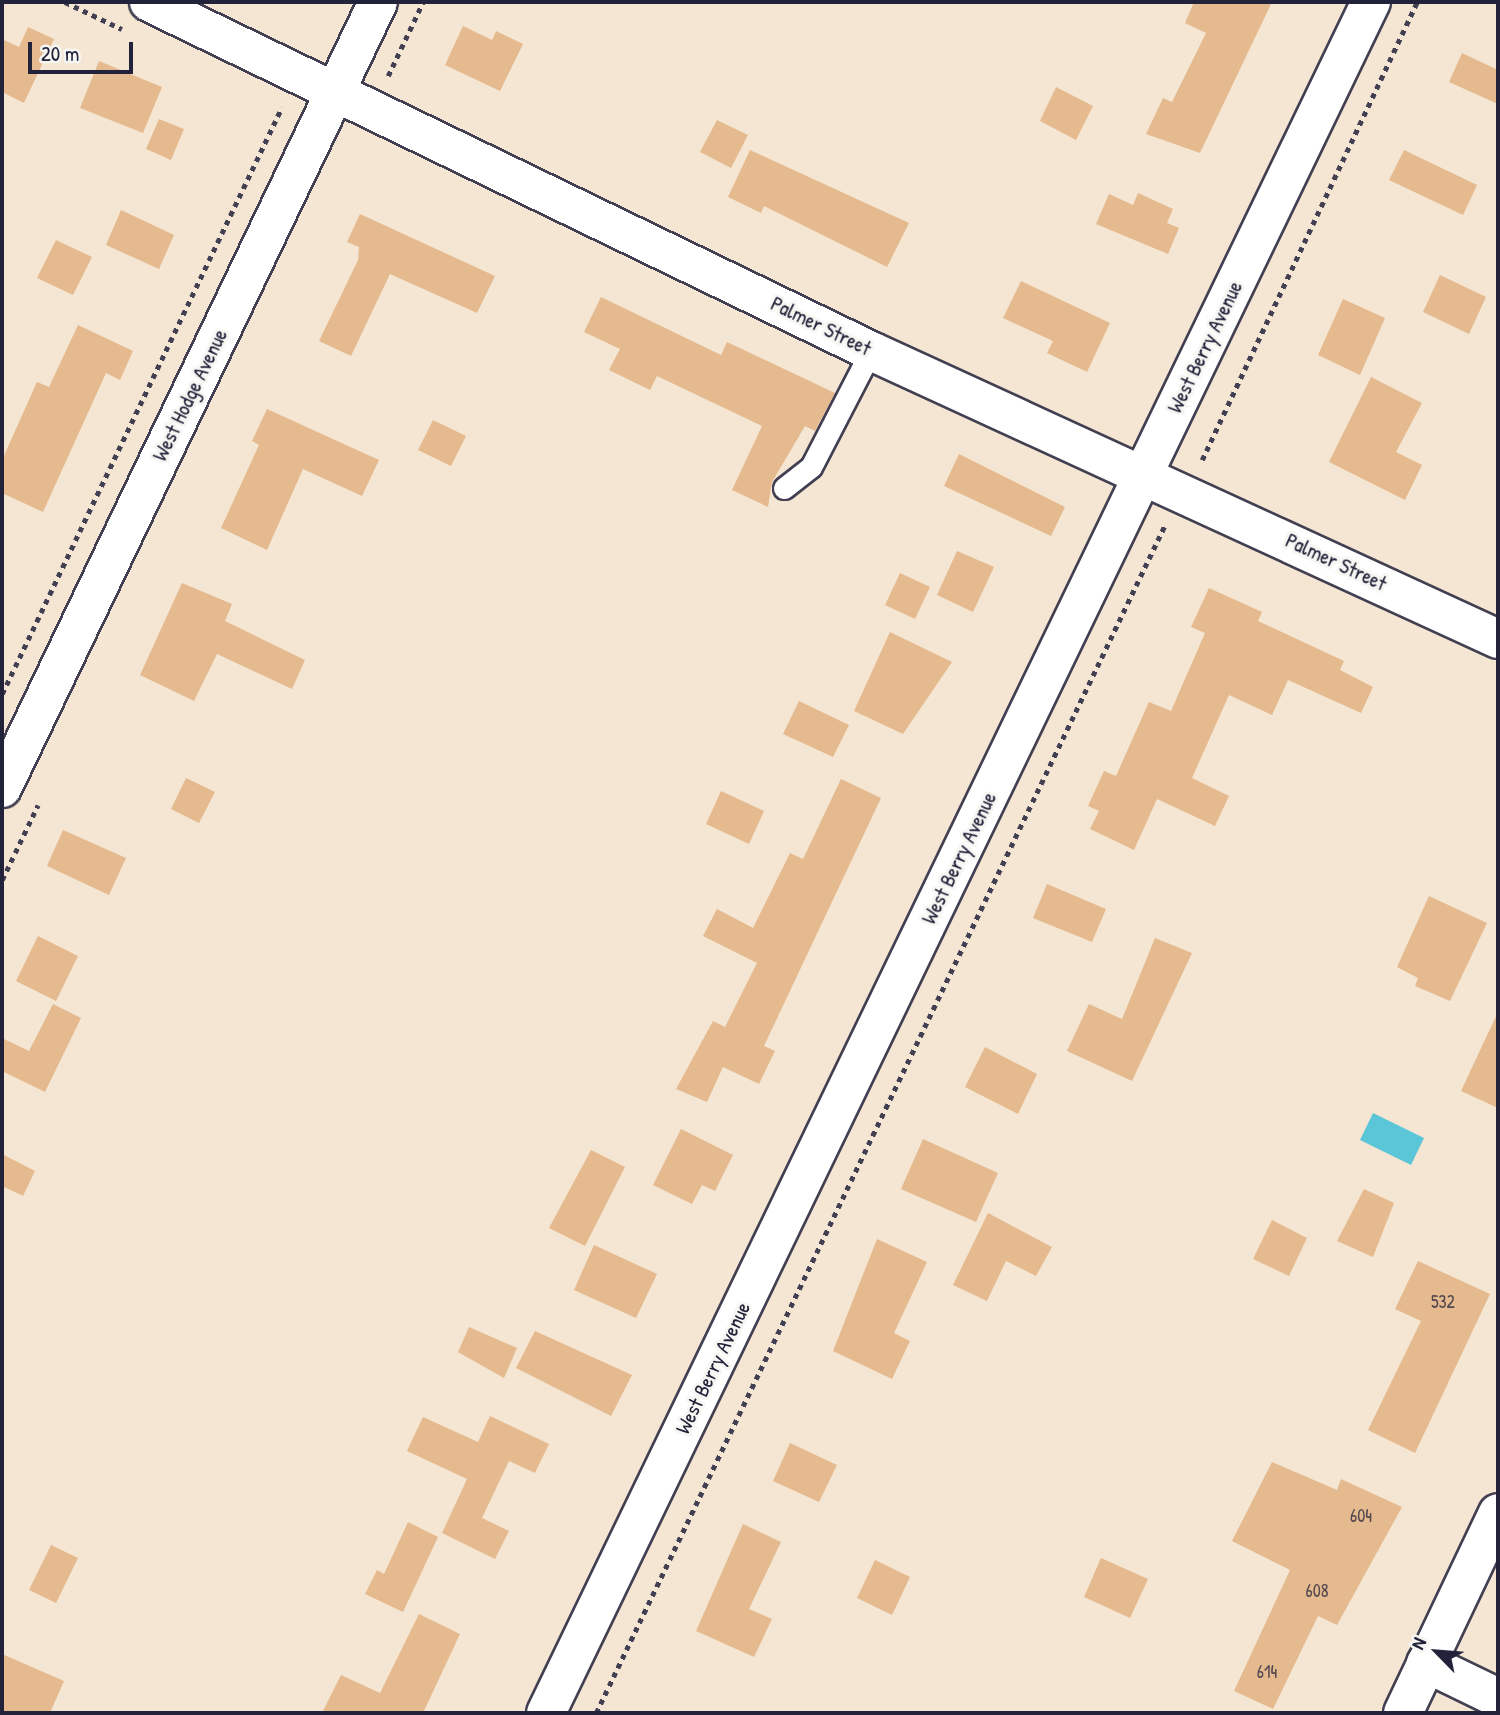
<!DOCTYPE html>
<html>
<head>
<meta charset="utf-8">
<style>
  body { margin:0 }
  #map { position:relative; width:1500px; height:1715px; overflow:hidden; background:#f4e6d2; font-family:"Patrick Hand",sans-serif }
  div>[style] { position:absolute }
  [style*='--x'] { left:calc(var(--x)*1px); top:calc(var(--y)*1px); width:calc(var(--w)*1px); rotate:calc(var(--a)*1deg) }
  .water>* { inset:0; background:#5bc6d7 }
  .building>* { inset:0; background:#e5ba8f }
  .path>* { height:4.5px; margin-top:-2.25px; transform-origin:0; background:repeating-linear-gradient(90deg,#423f52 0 5px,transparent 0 10px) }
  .roads { filter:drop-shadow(2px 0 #423f52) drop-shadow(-2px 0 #423f52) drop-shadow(0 2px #423f52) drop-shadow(0 -2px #423f52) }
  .service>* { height:21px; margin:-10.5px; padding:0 10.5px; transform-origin:10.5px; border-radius:10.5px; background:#fff }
  .minor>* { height:38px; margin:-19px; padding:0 19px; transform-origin:19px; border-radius:19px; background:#fff }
  .tertiary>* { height:38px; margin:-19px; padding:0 19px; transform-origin:19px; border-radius:19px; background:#fff }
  span { translate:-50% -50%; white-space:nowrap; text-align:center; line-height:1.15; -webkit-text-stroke:6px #f6f6f2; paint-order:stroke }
  .number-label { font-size:18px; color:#534850 }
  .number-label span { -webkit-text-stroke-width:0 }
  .street-label { font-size:21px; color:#22223b }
  .frame { position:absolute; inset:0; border:4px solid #22223b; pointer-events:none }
  .north { position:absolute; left:1402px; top:1617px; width:70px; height:70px; -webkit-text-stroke:5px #f6f6f2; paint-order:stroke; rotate:295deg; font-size:19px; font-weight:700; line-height:28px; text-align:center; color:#22223b }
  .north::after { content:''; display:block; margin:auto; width:24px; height:32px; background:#22223b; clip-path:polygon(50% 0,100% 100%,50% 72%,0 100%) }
  .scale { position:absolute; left:28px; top:42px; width:105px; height:32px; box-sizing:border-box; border:4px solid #22223b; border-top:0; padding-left:9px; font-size:21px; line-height:24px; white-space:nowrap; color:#22223b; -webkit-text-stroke:5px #f6f6f2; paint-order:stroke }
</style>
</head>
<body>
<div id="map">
  <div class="water">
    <div style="clip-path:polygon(1373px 1113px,1424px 1138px,1411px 1165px,1360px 1140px)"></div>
  </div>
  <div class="building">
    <div style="clip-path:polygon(1194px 2px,1272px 2px,1200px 153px,1146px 134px,1163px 98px,1172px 102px,1206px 33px,1185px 23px)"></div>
    <div style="clip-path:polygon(463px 26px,492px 40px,496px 31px,523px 44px,500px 91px,445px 65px)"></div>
    <div style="clip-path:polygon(28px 27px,54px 39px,24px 103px,2px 92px,2px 39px,19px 47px)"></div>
    <div style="clip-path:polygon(1462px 53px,1498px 70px,1498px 104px,1449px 82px)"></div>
    <div style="clip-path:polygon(99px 61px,162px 87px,143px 133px,80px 108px)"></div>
    <div style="clip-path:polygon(1056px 87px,1093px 106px,1076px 140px,1040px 121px)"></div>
    <div style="clip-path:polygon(159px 119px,184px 129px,171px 160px,146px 149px)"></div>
    <div style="clip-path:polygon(717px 120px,748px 135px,731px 168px,700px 152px)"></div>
    <div style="clip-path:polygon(750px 150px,909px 223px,887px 267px,764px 206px,761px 213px,728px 197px)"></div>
    <div style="clip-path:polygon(1404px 150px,1477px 185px,1463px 215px,1389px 180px)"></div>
    <div style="clip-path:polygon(1138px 193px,1173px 209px,1167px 223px,1179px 228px,1168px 254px,1096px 224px,1109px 194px,1133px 205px)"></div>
    <div style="clip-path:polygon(121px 210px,174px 235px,159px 269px,106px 245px)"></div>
    <div style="clip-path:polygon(360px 214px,495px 276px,477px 313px,390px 274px,351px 356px,319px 341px,358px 260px,359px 247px,347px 242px)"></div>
    <div style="clip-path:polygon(56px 240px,92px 257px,73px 295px,37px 278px)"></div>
    <div style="clip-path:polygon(1440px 275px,1486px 297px,1469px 334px,1423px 312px)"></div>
    <div style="clip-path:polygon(1021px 281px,1110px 323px,1087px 372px,1047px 353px,1053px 341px,1003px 318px)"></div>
    <div style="clip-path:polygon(601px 297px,721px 355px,727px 342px,835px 393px,815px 431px,805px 426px,772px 482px,768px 507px,732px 490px,762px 426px,657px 376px,650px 390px,609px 370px,620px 349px,584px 332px)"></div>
    <div style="clip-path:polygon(1343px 299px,1385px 318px,1360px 375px,1318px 355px)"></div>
    <div style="clip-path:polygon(78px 325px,133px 351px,120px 380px,106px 373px,43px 512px,2px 493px,2px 460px,37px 382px,49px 387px)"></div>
    <div style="clip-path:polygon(1371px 377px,1422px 403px,1396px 452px,1422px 465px,1405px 500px,1329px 462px)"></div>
    <div style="clip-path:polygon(267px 409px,379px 460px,362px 496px,303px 469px,267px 550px,221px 528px,259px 445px,252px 441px)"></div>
    <div style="clip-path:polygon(433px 420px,466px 436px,451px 466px,418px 450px)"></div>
    <div style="clip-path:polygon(959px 454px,1065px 507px,1051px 536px,944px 486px)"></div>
    <div style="clip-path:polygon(957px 551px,994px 567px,973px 612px,937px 595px)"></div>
    <div style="clip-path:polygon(900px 573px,930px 587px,915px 619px,885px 605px)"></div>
    <div style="clip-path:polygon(182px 583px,232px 604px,225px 621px,305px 660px,292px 689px,217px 654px,194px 701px,140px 675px)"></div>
    <div style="clip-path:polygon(1209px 588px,1262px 612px,1258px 621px,1344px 661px,1340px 670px,1373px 687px,1361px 713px,1288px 680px,1272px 715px,1229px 695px,1192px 778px,1229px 796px,1215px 826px,1157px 799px,1134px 850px,1090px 829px,1099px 811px,1088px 806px,1104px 771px,1116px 776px,1149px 702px,1171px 711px,1205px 633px,1191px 627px)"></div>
    <div style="clip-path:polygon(890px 632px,952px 662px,903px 734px,854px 711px)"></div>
    <div style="clip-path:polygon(799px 701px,849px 725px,833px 757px,783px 734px)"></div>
    <div style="clip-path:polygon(186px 778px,215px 792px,199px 823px,171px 809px)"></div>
    <div style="clip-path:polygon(841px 779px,881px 798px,764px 1046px,775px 1051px,759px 1084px,723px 1067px,707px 1102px,676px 1089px,713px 1021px,725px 1027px,757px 963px,703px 936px,717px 909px,753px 928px,790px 853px,803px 859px)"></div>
    <div style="clip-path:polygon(721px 791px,764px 811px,749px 844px,706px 824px)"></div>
    <div style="clip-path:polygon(63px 830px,126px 858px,109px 895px,47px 866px)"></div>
    <div style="clip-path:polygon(1047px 884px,1106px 909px,1092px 942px,1033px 918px)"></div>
    <div style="clip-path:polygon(1429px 896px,1487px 923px,1450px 1001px,1415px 986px,1418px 978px,1397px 967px)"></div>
    <div style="clip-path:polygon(38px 936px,78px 956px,56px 1001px,16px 981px)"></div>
    <div style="clip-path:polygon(1155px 938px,1192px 953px,1132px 1081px,1067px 1051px,1089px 1004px,1122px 1019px)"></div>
    <div style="clip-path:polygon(53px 1004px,81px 1018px,45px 1092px,2px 1071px,2px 1038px,29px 1051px)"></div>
    <div style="clip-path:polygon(1498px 1012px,1498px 1108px,1461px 1091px)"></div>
    <div style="clip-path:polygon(985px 1047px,1037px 1074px,1018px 1114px,965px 1087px)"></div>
    <div style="clip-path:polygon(681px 1129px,733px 1155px,715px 1191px,702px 1185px,692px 1204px,653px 1185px)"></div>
    <div style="clip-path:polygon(923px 1139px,998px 1173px,976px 1222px,901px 1189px)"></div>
    <div style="clip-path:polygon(591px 1150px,625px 1167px,585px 1246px,549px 1228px)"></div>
    <div style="clip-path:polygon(2px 1154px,35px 1171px,23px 1196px,2px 1186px)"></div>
    <div style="clip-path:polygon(1364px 1189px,1394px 1203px,1373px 1257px,1337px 1241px)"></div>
    <div style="clip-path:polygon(988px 1213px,1052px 1247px,1036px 1276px,1006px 1261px,987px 1301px,953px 1285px)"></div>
    <div style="clip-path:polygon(1272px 1220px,1307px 1238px,1289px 1276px,1253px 1259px)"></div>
    <div style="clip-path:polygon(877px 1239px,927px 1262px,894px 1333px,910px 1341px,892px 1379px,833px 1351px)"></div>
    <div style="clip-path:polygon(594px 1245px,657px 1274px,636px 1318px,574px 1290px)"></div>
    <div style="clip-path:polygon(1418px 1261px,1490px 1294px,1415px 1453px,1368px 1430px,1421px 1321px,1395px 1309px)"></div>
    <div style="clip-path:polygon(469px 1327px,517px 1348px,504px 1378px,458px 1352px)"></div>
    <div style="clip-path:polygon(535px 1331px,632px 1375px,611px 1416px,516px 1368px)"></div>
    <div style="clip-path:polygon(490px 1416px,549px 1444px,535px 1473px,509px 1461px,482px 1518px,509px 1531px,495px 1559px,442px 1533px,467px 1479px,407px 1451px,423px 1417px,478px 1442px)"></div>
    <div style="clip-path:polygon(790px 1443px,837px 1465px,819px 1502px,773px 1481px)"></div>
    <div style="clip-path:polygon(1272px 1462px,1337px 1490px,1341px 1479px,1402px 1507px,1337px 1625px,1318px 1616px,1273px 1709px,1234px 1691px,1290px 1570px,1232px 1541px)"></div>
    <div style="clip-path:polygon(408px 1522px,438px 1537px,403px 1612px,365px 1594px,377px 1570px,384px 1574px)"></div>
    <div style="clip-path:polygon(743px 1524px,781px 1542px,749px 1609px,772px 1619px,754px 1657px,696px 1631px)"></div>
    <div style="clip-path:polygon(51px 1545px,78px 1558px,56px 1603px,29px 1590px)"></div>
    <div style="clip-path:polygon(1101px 1558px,1148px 1579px,1130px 1618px,1084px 1597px)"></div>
    <div style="clip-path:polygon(875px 1560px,910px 1577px,892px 1615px,857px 1598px)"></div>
    <div style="clip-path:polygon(419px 1614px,460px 1634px,423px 1713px,322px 1713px,341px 1675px,380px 1693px)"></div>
    <div style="clip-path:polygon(2px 1654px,64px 1681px,50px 1713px,2px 1713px)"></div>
  </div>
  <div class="path">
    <div style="--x:65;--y:2;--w:63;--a:25.3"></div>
    <div style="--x:388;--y:76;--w:82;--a:-64.7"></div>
    <div style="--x:1202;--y:460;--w:506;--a:-64.85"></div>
    <div style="--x:2;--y:694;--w:650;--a:-64.5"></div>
    <div style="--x:2;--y:880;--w:83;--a:-64.4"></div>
    <div style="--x:596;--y:1713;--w:1317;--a:-64.41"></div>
  </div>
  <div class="roads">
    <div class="service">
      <div style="--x:784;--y:488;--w:34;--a:-38"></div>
      <div style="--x:811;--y:467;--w:131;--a:-62.7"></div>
    </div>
    <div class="minor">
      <div style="--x:149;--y:2;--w:802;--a:25.8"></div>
      <div style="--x:871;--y:351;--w:690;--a:24.67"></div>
      <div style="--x:2;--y:788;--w:871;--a:-64.43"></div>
      <div style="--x:1426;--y:1663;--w:80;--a:25.9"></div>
      <div style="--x:546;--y:1713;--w:1900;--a:-64.26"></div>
    </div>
    <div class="tertiary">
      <div style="--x:1403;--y:1713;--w:221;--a:-64.6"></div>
    </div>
  </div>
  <div class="number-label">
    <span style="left:1443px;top:1302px">532</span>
    <span style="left:1361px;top:1516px">604</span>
    <span style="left:1317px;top:1591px">608</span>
    <span style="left:1267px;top:1672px">614</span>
  </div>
  <div class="street-label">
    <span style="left:821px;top:326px;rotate:26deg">Palmer Street</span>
    <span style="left:1205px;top:347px;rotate:-64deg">West Berry Avenue</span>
    <span style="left:190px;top:395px;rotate:-64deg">West Hodge Avenue</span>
    <span style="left:1336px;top:562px;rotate:25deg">Palmer Street</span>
    <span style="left:959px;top:858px;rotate:-64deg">West Berry Avenue</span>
    <span style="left:713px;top:1368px;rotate:-64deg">West Berry Avenue</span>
  </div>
  <div class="frame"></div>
  <div class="north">N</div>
  <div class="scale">20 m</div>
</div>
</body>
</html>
